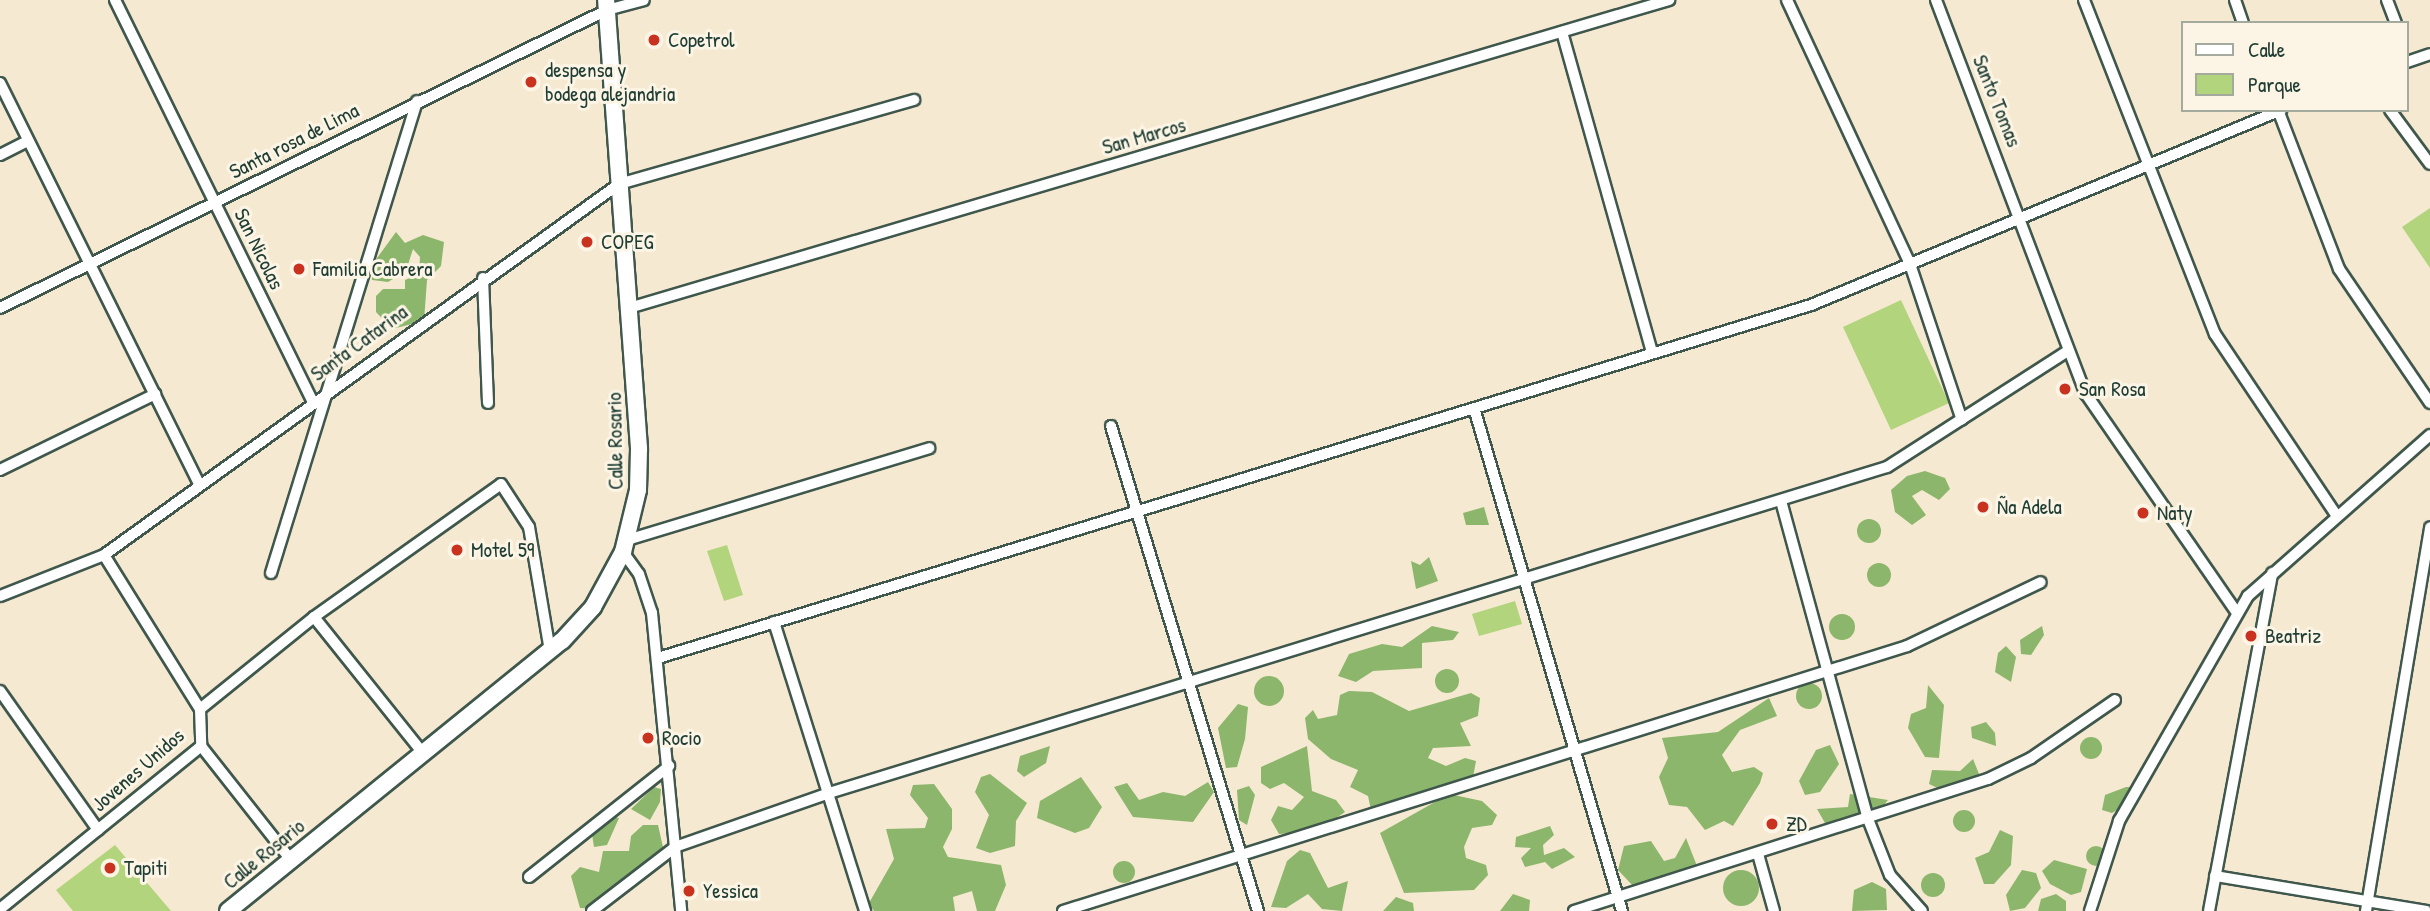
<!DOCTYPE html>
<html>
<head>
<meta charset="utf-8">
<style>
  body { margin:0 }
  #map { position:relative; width:2430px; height:911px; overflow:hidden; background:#f6e9d1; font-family:"Patrick Hand",sans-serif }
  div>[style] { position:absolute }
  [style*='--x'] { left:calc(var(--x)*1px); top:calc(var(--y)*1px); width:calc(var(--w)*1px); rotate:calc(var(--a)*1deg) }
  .green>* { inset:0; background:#b1d47d }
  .forest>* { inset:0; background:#8cb66c }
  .round { border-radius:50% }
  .roads { filter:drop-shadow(2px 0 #3f574c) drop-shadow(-2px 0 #3f574c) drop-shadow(0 2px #3f574c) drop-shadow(0 -2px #3f574c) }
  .street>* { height:10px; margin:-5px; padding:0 5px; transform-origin:5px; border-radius:5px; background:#fff }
  .primary>* { height:16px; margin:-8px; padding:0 8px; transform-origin:8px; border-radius:8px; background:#fff }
  .dots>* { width:19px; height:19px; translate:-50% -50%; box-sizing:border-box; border:4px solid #fcf5e5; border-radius:50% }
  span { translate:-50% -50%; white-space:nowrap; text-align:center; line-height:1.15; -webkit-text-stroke:6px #fcf5e5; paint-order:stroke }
  .poi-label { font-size:21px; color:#1f3d34 }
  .left { translate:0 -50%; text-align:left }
  .street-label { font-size:21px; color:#1f3d34 }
  .legend { position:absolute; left:2181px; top:21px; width:228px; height:91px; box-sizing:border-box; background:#fcf5e5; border:2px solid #a4ab9e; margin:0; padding:9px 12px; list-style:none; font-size:21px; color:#1f3d34 }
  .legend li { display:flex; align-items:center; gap:14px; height:35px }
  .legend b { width:35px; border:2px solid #a4ab9e }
</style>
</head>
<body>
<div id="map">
  <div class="green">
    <div style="clip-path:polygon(2430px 208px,2430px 268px,2402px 227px)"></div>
    <div style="clip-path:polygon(1901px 300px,1949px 403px,1891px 430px,1843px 327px)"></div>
    <div style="clip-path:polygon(727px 545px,743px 595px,724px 601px,707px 551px)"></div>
    <div style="clip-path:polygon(1515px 601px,1522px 624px,1479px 636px,1472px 614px)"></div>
    <div style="clip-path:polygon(115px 845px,171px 911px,73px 911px,56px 890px)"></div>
  </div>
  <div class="forest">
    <div style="clip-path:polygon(396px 232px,405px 243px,423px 235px,444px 242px,441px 266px,427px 280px,424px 321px,392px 329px,376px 312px,376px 296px,383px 289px,405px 289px,405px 280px,419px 274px,420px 257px,413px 249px,406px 271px,388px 282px,372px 280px,372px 265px)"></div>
    <div style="clip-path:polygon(1925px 471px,1945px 478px,1950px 489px,1939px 500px,1922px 490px,1912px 496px,1926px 515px,1912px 525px,1895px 512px,1891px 490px,1907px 476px)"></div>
    <div style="clip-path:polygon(1484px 507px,1489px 525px,1466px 525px,1463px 513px)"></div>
    <div class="round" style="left:1857px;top:519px;width:24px;height:24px"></div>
    <div style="clip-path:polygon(1429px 557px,1438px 581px,1416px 589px,1411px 561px,1420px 565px)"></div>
    <div class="round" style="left:1867px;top:563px;width:24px;height:24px"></div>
    <div class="round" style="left:1829px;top:614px;width:26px;height:26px"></div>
    <div style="clip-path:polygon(1432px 626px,1459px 632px,1453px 640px,1422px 643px,1422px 668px,1373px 671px,1356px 682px,1338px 676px,1349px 654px,1382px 644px,1402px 647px)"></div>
    <div style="clip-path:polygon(2042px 626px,2044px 635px,2031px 655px,2021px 654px,2020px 640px)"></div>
    <div style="clip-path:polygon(2006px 646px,2016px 657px,2011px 682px,1995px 672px,1998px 653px)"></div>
    <div class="round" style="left:1435px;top:669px;width:24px;height:24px"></div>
    <div class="round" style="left:1254px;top:676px;width:30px;height:30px"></div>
    <div class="round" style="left:1796px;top:683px;width:26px;height:26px"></div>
    <div style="clip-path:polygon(1928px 685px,1944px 705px,1939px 758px,1925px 757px,1908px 728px,1911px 714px,1926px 708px)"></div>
    <div style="clip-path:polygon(1349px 691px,1372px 692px,1409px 711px,1471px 693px,1480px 698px,1478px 716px,1460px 723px,1471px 746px,1433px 748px,1428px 758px,1446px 766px,1465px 758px,1476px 761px,1472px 783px,1372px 815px,1368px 796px,1350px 787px,1358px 770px,1331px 759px,1308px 739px,1305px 718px,1313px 710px,1318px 719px,1337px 715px,1340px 695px)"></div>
    <div style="clip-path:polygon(1769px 698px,1777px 716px,1740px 730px,1722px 755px,1732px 772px,1754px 767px,1763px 773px,1760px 783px,1733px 826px,1724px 821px,1705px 830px,1687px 807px,1669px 805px,1659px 777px,1668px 758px,1662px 738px,1718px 732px)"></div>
    <div style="clip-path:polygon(1238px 704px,1248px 707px,1245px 739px,1237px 767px,1226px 768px,1218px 728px)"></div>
    <div style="clip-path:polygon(1986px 722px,1995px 733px,1996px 746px,1972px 738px,1971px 727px)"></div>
    <div class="round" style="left:2080px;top:737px;width:22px;height:22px"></div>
    <div style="clip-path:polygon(1830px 745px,1839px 764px,1820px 792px,1805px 795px,1799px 781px,1816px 750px)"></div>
    <div style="clip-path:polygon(1050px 746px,1046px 763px,1024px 777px,1017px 771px,1020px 756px)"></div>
    <div style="clip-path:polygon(1307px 746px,1312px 791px,1336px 800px,1345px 812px,1317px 831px,1279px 834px,1271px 820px,1278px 806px,1292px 810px,1304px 797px,1284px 783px,1270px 789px,1261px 783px,1261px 767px)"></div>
    <div style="clip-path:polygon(1973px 759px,1979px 774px,1971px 786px,1944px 791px,1929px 784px,1932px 770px,1960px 771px)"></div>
    <div style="clip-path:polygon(990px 774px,1027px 803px,1016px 821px,1015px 846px,990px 853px,976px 848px,989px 815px,975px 792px,981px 777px)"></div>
    <div style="clip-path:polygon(1081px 777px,1102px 807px,1089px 828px,1075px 833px,1037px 818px,1040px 801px)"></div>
    <div style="clip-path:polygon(1208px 782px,1214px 792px,1193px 822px,1133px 817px,1114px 787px,1127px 783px,1139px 800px,1163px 792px,1185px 796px)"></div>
    <div style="clip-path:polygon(934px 784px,952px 809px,952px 829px,943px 847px,948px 857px,1001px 865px,1006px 885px,995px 911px,977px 911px,972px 891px,953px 897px,955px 911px,874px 911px,869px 903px,894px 859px,886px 829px,925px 828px,928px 818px,910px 795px,913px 785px)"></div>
    <div style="clip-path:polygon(1249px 786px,1255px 795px,1247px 825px,1239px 820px,1237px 790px)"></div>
    <div style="clip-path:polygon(654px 787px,661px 789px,660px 802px,650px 820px,631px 809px)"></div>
    <div style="clip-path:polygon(2126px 787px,2134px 787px,2124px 806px,2112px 813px,2102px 810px,2105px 795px)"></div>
    <div style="clip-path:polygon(1449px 794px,1482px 801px,1497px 815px,1492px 825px,1472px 828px,1464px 847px,1466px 858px,1486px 865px,1488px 875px,1474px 890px,1404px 893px,1380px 833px)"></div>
    <div style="clip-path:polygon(1850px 794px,1888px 800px,1872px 819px,1844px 832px,1829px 830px,1817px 809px,1848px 807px)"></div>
    <div class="round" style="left:1953px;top:810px;width:22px;height:22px"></div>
    <div style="clip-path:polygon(614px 817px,619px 818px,607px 845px,594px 847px,592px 834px)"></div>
    <div style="clip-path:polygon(643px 825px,658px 825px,665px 856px,601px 909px,580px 908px,571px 876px,580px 867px,599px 872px,603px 851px,629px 851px,631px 836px)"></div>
    <div style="clip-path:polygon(1550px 826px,1554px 835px,1543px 845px,1544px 855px,1564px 848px,1575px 857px,1552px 869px,1545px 862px,1525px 867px,1521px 858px,1531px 848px,1515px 847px,1516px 837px)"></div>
    <div style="clip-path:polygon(2000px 830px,2013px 836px,2011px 865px,1994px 884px,1984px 884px,1975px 858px,1989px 852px)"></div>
    <div style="clip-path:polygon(1686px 838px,1697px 866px,1672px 886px,1633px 886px,1618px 870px,1624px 846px,1651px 841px,1664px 861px,1675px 858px)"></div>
    <div class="round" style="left:2086px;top:846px;width:20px;height:20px"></div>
    <div style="clip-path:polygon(1300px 850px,1310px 853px,1328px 888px,1348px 881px,1342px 911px,1322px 909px,1308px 894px,1286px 908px,1271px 907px,1287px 861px)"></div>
    <div style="clip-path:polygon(2054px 860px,2087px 869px,2081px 892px,2071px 895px,2050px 884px,2042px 871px)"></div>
    <div class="round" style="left:1113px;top:861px;width:22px;height:22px"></div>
    <div class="round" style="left:1723px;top:870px;width:36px;height:36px"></div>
    <div style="clip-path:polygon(2022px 870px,2036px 873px,2041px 888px,2025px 908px,2010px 911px,2006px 895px)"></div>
    <div class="round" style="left:1921px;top:873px;width:24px;height:24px"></div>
    <div style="clip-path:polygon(1872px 882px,1886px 889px,1887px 910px,1852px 911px,1854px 890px)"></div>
    <div style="clip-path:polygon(1513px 894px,1530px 900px,1529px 911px,1500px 911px)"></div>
    <div style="clip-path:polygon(2056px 894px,2066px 901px,2066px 911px,2038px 911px,2041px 899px)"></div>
    <div style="clip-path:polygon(1396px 897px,1413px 903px,1414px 911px,1383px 911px)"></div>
  </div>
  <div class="roads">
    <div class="street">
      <div style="--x:115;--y:0;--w:447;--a:63.8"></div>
      <div style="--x:1787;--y:0;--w:291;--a:65"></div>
      <div style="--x:1910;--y:264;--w:164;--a:71.6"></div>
      <div style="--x:1936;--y:0;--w:422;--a:69.2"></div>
      <div style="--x:2086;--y:394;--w:266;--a:55.4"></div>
      <div style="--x:2084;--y:0;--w:359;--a:68.6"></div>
      <div style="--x:2215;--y:334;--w:218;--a:56.2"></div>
      <div style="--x:2235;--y:0;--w:24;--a:71"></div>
      <div style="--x:2387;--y:0;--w:25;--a:69"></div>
      <div style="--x:1562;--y:32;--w:333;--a:74.3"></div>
      <div style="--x:2407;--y:62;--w:24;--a:-19"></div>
      <div style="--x:0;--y:83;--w:445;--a:63.6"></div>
      <div style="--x:2278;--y:110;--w:170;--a:69"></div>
      <div style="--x:2339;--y:269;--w:162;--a:55.8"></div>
      <div style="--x:2390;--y:110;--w:67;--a:53.5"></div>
      <div style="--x:0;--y:155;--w:31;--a:-27"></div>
      <div style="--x:483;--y:278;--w:125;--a:87.7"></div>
      <div style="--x:0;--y:308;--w:676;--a:-26.15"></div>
      <div style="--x:607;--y:10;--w:38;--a:-15"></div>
      <div style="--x:629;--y:308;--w:1085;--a:-16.5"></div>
      <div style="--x:1474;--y:408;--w:524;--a:73.6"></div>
      <div style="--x:1111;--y:426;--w:507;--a:73.14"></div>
      <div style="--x:0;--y:470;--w:173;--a:-26.1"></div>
      <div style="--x:1781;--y:501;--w:330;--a:74.7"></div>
      <div style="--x:1868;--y:819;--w:60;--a:68.6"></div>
      <div style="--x:1890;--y:875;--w:48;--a:48.4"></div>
      <div style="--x:627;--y:540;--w:316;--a:-16.9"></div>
      <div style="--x:623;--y:552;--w:27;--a:54"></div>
      <div style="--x:639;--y:574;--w:41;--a:71.6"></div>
      <div style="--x:652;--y:613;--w:299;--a:84.4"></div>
      <div style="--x:104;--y:555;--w:181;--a:58.1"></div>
      <div style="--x:200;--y:709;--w:37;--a:88"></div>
      <div style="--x:271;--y:573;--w:494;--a:-72.8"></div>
      <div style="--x:0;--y:596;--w:112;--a:-21.5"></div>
      <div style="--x:104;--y:555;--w:635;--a:-35.77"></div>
      <div style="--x:619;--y:184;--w:307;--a:-15.9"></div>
      <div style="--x:314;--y:617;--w:174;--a:51.3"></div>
      <div style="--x:774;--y:622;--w:303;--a:72.5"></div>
      <div style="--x:658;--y:658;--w:1206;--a:-17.02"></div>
      <div style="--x:1811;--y:305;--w:509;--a:-22.53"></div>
      <div style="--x:0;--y:691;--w:170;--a:54.8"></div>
      <div style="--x:200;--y:709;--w:146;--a:-38.9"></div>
      <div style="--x:314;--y:617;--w:229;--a:-35.4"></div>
      <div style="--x:501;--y:484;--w:51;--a:56.9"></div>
      <div style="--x:529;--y:527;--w:126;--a:80.4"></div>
      <div style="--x:201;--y:746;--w:145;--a:51.7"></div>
      <div style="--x:1758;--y:854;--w:59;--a:74.3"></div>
      <div style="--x:2215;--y:876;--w:214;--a:9.4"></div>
      <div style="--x:529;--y:877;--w:179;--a:-38.4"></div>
      <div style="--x:0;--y:909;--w:259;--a:-39"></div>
      <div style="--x:592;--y:911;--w:105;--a:-37.6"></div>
      <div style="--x:675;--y:847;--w:163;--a:-19.3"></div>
      <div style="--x:829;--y:793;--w:1107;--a:-17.13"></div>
      <div style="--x:1887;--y:467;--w:213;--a:-32.7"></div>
      <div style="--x:1063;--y:911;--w:885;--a:-17.43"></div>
      <div style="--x:1907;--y:646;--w:148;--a:-25.5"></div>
      <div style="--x:1574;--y:911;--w:435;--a:-17.7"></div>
      <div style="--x:1988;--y:779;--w:48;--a:-26"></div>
      <div style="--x:2031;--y:758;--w:102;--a:-34.6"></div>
      <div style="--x:2090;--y:911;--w:95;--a:-72.1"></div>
      <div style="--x:2119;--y:821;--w:259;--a:-60.2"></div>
      <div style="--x:2248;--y:596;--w:243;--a:-41.5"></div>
      <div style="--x:2209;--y:911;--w:344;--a:-79.4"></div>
      <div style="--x:2366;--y:911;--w:389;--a:-80.5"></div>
    </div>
    <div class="primary">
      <div style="--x:228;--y:911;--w:429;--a:-39"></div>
      <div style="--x:562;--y:641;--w:46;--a:-47.6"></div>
      <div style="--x:593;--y:607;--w:63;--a:-61.4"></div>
      <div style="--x:623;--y:552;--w:64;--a:-76.4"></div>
      <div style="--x:638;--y:490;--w:42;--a:-88.6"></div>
      <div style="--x:639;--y:448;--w:449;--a:-94.2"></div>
    </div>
  </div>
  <div class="dots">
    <div style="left:654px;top:40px;background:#c8321e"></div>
    <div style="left:531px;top:82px;background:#c8321e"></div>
    <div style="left:587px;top:242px;background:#c8321e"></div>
    <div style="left:299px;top:269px;background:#c8321e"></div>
    <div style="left:2065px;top:389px;background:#c8321e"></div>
    <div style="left:1983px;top:507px;background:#c8321e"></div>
    <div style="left:2143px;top:513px;background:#c8321e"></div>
    <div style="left:457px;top:550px;background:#c8321e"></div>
    <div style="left:2251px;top:636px;background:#c8321e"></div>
    <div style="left:648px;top:738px;background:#c8321e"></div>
    <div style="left:1772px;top:824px;background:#c8321e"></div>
    <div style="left:110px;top:868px;background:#c8321e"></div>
    <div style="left:689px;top:891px;background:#c8321e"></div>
  </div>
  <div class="poi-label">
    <span class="left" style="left:668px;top:40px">Copetrol</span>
    <span class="left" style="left:545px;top:82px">despensa y<br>bodega alejandria</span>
    <span class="left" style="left:601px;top:242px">COPEG</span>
    <span class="left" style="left:313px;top:269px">Familia Cabrera</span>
    <span class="left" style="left:2079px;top:389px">San Rosa</span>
    <span class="left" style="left:1997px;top:507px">Ña Adela</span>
    <span class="left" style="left:2157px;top:513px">Naty</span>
    <span class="left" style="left:471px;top:550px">Motel 59</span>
    <span class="left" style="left:2265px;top:636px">Beatriz</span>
    <span class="left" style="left:662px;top:738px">Rocio</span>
    <span class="left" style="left:1786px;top:824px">ZD</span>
    <span class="left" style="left:124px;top:868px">Tapiti</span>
    <span class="left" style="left:703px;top:891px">Yessica</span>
  </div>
  <div class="street-label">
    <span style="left:1997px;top:101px;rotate:68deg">Santo Tomas</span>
    <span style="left:1144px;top:136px;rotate:-16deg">San Marcos</span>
    <span style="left:294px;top:141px;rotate:-27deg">Santa rosa de Lima</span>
    <span style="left:259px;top:249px;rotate:64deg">San Nicolas</span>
    <span style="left:359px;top:343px;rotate:-36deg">Santa Catarina</span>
    <span style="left:615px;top:441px;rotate:-91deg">Calle Rosario</span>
    <span style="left:138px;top:770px;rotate:-41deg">Jovenes Unidos</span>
    <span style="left:264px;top:854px;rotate:-39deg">Calle Rosario</span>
  </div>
  <ul class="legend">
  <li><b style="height:9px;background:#fff"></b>Calle</li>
  <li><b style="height:19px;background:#b1d47d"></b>Parque</li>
  </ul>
</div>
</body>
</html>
